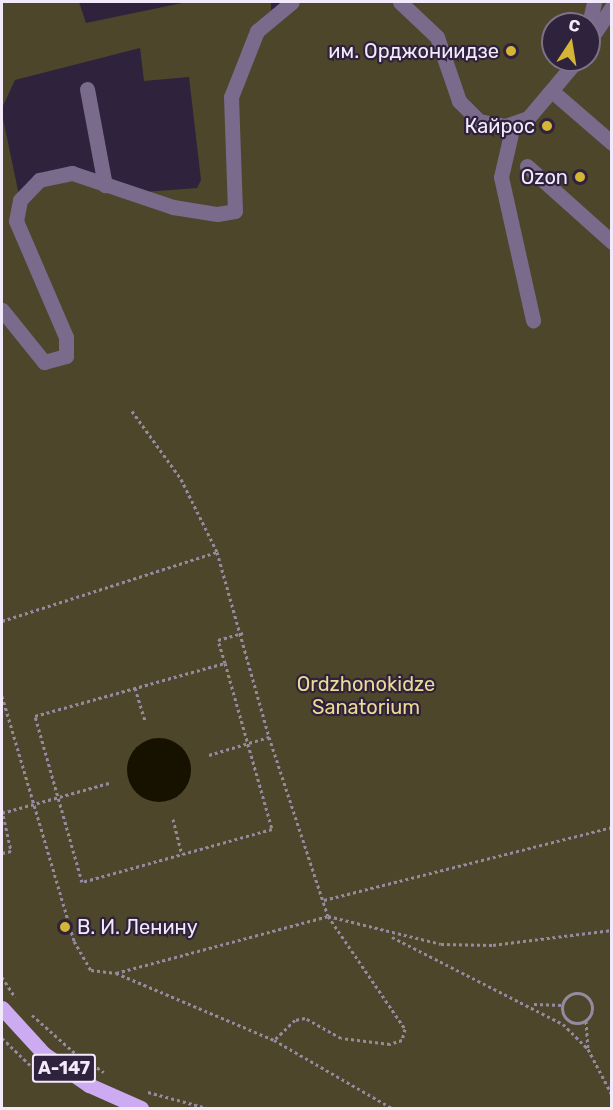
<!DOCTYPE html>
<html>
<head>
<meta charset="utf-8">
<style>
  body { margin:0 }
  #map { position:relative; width:613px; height:1110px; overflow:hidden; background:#2f223c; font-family:Rubik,sans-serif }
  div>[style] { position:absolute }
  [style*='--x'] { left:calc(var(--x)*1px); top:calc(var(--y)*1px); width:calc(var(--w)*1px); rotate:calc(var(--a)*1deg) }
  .green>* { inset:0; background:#4e462a }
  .water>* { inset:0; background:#171100 }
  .round { border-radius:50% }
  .path>* { height:3px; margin-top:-1.5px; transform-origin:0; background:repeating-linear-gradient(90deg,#958ba0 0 3px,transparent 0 6px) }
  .path>.ring { margin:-1.5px; padding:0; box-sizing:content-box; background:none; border:3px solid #958ba0; border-radius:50% }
  .minor>* { height:15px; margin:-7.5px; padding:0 7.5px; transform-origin:7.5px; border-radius:7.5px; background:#7a6a8c }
  .major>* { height:15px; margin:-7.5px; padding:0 7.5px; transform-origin:7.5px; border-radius:7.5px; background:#cdabf2 }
  .dots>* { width:16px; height:16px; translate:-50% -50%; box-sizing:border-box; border:3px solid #2f223c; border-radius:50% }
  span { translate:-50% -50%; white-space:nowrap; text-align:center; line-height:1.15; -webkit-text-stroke:4.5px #2f223c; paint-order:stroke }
  .shield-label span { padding:2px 4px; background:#2f223c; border:2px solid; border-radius:4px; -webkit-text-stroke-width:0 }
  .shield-label { font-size:18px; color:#f2eafb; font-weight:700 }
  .poi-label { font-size:20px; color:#f2eafb }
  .right { translate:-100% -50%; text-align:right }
  .left { translate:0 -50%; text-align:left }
  .park-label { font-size:20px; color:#ecd992 }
  .frame { position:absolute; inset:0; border:3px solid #f2eafb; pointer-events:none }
  .north { position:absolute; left:541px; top:12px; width:60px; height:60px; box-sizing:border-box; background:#2f223c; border:2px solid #7d7288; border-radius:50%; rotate:12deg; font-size:16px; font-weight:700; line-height:24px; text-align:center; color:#f2eafb }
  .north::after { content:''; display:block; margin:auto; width:21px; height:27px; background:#d5b535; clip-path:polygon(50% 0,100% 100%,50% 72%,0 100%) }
</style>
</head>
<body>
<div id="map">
  <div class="green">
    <div style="clip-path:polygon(evenodd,2px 2px,79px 2px,86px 23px,187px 2px,271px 2px,271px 15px,292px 2px,611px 2px,611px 1108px,2px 1108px,2px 114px,20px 200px,54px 174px,144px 192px,197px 188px,201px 180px,189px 77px,144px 81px,140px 48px,15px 80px,2px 108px,2px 2px,553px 24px,589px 24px,589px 60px,553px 60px,553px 24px)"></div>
  </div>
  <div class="water">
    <div class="round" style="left:127px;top:738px;width:64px;height:64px"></div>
  </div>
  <div class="path">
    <div style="--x:132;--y:411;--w:84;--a:54.2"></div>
    <div style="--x:181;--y:479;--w:81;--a:63.7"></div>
    <div style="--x:217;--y:552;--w:192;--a:74.3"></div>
    <div style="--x:269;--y:737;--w:188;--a:71.8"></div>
    <div style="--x:328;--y:916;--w:137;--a:55.7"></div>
    <div style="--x:405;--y:1029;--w:11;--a:105"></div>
    <div style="--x:402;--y:1040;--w:13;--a:162"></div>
    <div style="--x:390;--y:1044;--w:49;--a:-173"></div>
    <div style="--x:341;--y:1038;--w:41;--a:-150.9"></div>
    <div style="--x:305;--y:1018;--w:10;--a:169"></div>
    <div style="--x:295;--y:1020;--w:29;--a:136"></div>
    <div style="--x:2;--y:621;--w:226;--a:-17.8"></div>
    <div style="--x:225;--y:663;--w:173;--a:74.2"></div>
    <div style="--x:272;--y:829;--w:197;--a:164.4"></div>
    <div style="--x:82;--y:882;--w:173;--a:-105.8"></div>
    <div style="--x:35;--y:716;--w:197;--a:-15.6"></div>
    <div style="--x:225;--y:663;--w:24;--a:-107"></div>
    <div style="--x:218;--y:640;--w:26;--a:-16"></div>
    <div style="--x:135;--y:688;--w:34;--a:73"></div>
    <div style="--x:2;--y:696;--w:255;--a:73.6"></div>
    <div style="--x:74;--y:941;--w:34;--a:60"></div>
    <div style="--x:91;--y:970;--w:25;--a:7"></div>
    <div style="--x:116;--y:973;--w:172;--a:23"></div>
    <div style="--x:274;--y:1040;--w:136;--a:30"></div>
    <div style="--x:209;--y:755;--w:63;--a:-16.7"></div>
    <div style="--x:2;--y:810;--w:42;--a:77.6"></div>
    <div style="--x:11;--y:851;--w:9;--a:167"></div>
    <div style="--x:2;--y:813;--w:111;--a:-15.7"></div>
    <div style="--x:173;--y:819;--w:36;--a:76"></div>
    <div style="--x:324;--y:900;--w:297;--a:-14.2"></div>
    <div style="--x:392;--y:937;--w:192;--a:27"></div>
    <div style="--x:563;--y:1024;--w:35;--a:45"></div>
    <div style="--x:588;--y:1049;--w:52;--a:62.4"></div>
    <div style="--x:116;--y:973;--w:220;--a:-15"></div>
    <div style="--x:328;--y:916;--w:116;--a:13.9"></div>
    <div style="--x:441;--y:944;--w:52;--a:1.1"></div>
    <div style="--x:493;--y:945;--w:120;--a:-7.2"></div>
    <div style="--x:2;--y:977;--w:24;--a:57"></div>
    <div class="ring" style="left:562px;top:993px;width:27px;height:27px"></div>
    <div style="--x:534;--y:1004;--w:28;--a:2"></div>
    <div style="--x:32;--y:1015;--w:59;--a:41.6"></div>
    <div style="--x:586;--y:1021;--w:28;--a:86"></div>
    <div style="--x:2;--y:1038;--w:40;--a:44"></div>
    <div style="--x:87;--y:1061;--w:20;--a:33"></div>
    <div style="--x:148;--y:1092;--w:61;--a:15.2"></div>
  </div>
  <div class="minor">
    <div style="--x:400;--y:2;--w:51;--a:43.4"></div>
    <div style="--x:437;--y:37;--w:68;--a:71"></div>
    <div style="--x:459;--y:101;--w:28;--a:45"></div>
    <div style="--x:479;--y:121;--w:26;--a:11"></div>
    <div style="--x:505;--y:126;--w:24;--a:-19"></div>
    <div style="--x:528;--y:118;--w:76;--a:-49.8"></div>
    <div style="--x:589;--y:24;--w:23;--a:-77"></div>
    <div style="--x:589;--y:41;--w:41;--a:-55.9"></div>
    <div style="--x:87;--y:89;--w:98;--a:79.4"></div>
    <div style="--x:553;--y:92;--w:78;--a:40.8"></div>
    <div style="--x:513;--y:125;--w:53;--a:103"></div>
    <div style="--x:501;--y:177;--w:147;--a:77.4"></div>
    <div style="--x:527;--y:166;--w:114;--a:41.8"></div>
    <div style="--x:2;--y:310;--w:67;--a:51.1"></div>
    <div style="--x:44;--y:362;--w:23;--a:-15"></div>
    <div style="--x:66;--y:356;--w:19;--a:-90"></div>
    <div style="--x:66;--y:337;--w:126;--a:-113.3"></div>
    <div style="--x:16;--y:221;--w:21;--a:-79"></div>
    <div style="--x:20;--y:200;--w:28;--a:-46"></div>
    <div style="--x:39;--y:180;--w:34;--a:-12"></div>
    <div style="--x:72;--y:173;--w:107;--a:18.6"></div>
    <div style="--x:173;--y:207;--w:45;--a:9"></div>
    <div style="--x:217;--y:214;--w:18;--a:-9"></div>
    <div style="--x:235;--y:211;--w:114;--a:-92"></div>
    <div style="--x:231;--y:97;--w:71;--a:-68.5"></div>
    <div style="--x:257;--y:31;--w:45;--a:-39.6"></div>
  </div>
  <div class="major">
    <div style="--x:2;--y:1008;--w:62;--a:47.6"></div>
    <div style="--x:44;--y:1054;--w:55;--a:34.6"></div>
    <div style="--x:89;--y:1085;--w:57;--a:23.9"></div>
  </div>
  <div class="dots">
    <div style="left:511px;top:51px;background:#d5b535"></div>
    <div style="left:547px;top:126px;background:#d5b535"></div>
    <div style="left:580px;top:177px;background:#d5b535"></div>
    <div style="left:65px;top:927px;background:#d5b535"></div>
  </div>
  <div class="shield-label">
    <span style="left:64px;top:1068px">А-147</span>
  </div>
  <div class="poi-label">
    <span class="right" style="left:499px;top:51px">им. Орджониидзе</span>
    <span class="right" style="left:535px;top:126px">Кайрос</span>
    <span class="right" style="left:568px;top:177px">Ozon</span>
    <span class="left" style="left:77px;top:927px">В. И. Ленину</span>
  </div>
  <div class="park-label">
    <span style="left:366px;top:696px">Ordzhonokidze<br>Sanatorium</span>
  </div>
  <div class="frame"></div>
  <div class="north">С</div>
</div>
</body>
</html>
